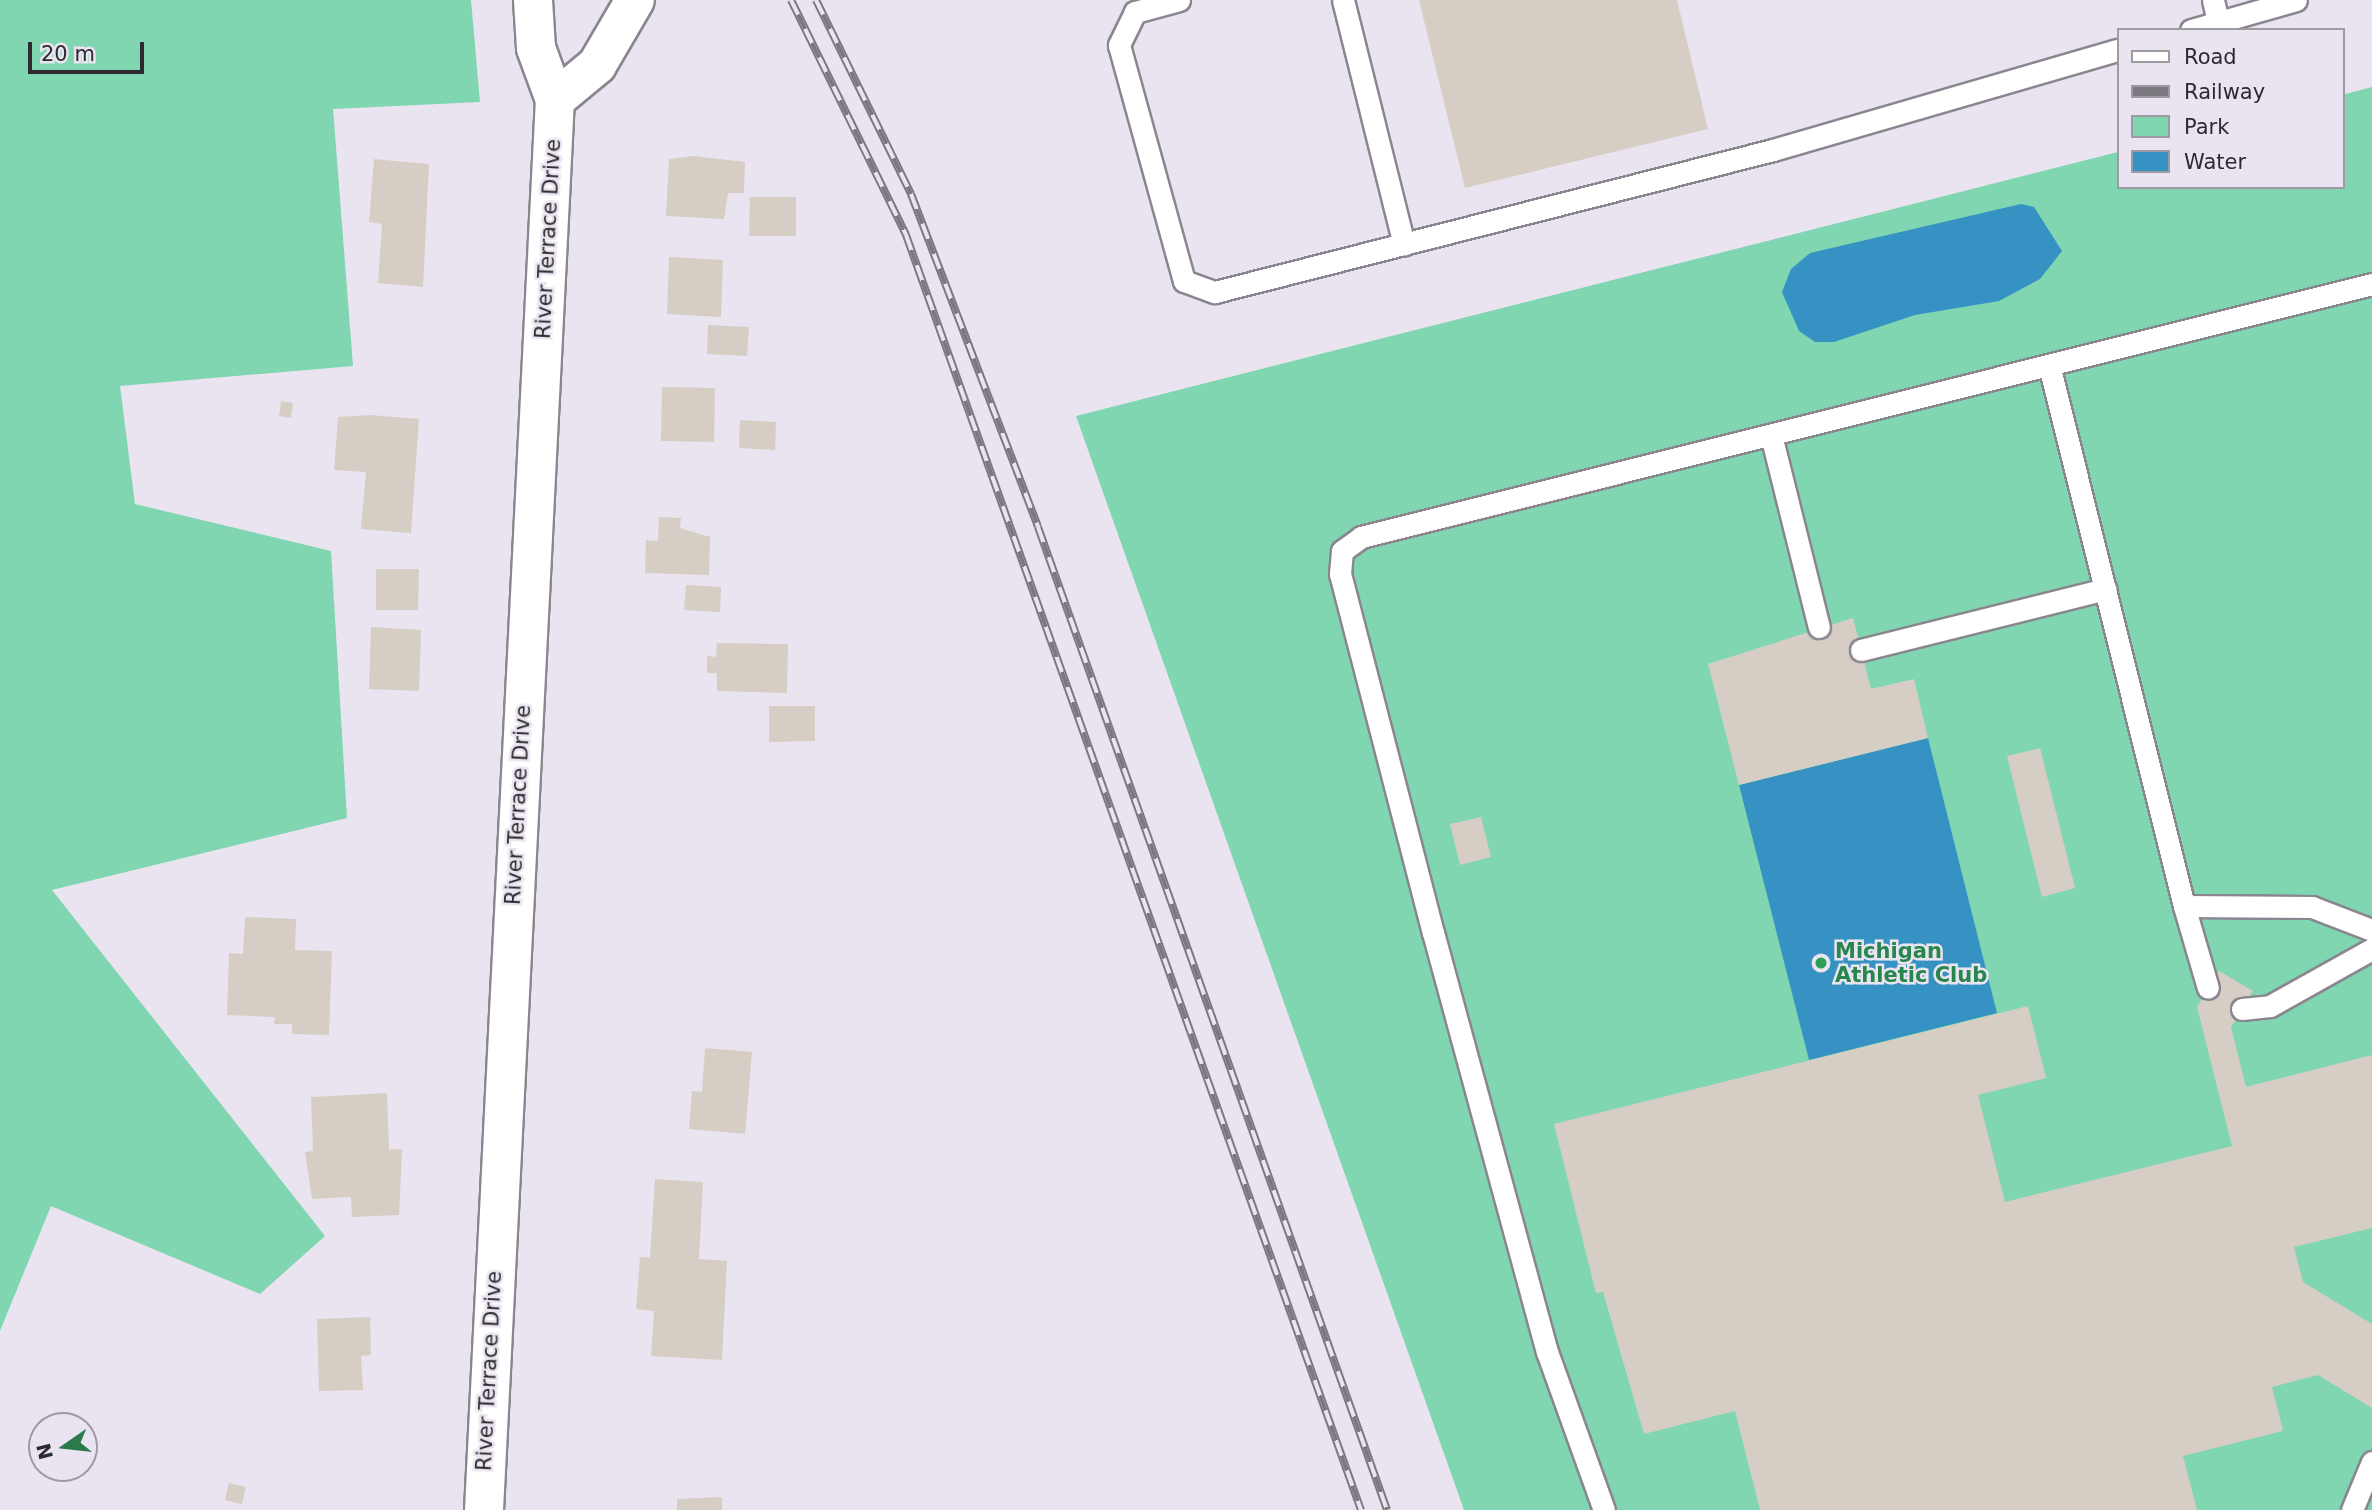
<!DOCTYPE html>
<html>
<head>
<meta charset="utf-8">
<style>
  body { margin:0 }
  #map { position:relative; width:2372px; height:1510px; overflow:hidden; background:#e9e4ef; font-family:"DejaVu Sans",sans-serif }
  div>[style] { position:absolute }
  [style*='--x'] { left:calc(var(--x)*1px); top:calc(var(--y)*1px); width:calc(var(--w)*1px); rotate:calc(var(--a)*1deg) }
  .green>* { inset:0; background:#7fd6b0 }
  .water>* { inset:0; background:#3692c3 }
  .building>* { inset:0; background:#d6cec5 }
  .roads { filter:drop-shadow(2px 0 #8a8690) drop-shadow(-2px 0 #8a8690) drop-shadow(0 2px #8a8690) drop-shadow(0 -2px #8a8690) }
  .lane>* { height:21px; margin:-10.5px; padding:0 10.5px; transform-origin:10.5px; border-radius:10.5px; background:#fff }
  .street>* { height:38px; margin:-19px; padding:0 19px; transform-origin:19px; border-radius:19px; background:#fff }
  .rail>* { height:8px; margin-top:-4px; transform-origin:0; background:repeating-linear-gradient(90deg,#e9e4ef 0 16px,#7c787f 0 32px); box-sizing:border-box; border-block:2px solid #7c787f }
  .dots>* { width:19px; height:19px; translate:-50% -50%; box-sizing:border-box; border:4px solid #e9e4ef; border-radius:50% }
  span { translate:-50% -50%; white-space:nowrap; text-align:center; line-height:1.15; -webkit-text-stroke:5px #e9e4ef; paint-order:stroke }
  .street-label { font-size:21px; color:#2d2b2f }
  .leisure-label { font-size:21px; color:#27864d; font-weight:700 }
  .left { translate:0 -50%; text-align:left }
  .legend { position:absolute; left:2117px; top:28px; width:228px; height:161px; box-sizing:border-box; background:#e9e4ef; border:2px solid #9e9aa2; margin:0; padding:9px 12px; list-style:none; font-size:21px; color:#2d2b2f }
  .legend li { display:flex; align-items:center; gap:14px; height:35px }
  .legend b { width:35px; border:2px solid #9e9aa2 }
  .north { position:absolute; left:28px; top:1412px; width:70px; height:70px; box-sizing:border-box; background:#e9e4ef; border:2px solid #9e9aa2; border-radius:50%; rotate:256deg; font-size:19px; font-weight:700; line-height:28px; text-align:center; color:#2d2b2f }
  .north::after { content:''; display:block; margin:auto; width:24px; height:32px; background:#297b4c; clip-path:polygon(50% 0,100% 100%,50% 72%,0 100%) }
  .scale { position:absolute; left:28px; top:42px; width:116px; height:32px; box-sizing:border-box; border:4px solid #2d2b2f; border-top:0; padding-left:9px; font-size:21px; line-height:24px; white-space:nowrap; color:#2d2b2f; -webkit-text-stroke:5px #e9e4ef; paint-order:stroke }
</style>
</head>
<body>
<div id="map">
  <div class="green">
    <div style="clip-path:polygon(0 0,471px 0,480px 102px,333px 109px,353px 366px,120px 386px,135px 504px,331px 551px,347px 818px,52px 890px,325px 1236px,260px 1294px,51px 1206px,0 1331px)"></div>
    <div style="clip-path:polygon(2372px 87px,2372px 1510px,1464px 1510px,1076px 416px,2118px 152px,2118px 187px,2342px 187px,2342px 95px)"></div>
  </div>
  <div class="water">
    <div style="clip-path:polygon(2021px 204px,2034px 207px,2062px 251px,2040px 279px,1999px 301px,1915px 315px,1834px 342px,1815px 342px,1799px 331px,1782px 292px,1791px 269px,1810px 253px)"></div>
    <div style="clip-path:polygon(1928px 738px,1997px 1013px,1809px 1060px,1739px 785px)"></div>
  </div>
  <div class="building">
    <div style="clip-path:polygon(1419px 0,1677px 0,1708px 129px,1465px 188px)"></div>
    <div style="clip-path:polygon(694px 156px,745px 162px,744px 193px,728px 193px,724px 219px,666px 216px,669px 159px)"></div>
    <div style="clip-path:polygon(374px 159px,429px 164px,423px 287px,378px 283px,382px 224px,369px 222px)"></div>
    <div style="clip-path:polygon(750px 197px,796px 197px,796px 236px,749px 236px)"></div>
    <div style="clip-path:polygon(669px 257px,723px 260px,721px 317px,667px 314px)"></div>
    <div style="clip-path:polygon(708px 325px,749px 327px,747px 356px,707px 354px)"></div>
    <div style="clip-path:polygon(662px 387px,715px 388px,714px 442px,661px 441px)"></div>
    <div style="clip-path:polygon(281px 401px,293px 403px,291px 418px,279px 416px)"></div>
    <div style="clip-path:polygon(370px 415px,419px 419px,411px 533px,361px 529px,366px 472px,334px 470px,338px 417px)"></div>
    <div style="clip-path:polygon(740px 420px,776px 422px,775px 450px,739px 448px)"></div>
    <div style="clip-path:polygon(659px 517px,681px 518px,680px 528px,710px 537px,709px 575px,645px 573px,646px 540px,658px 541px)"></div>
    <div style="clip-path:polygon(376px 569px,419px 569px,418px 610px,376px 610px)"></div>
    <div style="clip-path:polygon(686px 585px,721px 587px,720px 612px,684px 610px)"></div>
    <div style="clip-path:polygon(1853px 618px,1871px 689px,1914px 679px,1928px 738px,1739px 785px,1708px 664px)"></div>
    <div style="clip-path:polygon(371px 627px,421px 630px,419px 691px,369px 689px)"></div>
    <div style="clip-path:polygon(717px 643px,788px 644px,787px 693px,717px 691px,717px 673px,707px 673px,707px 656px,716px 657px)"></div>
    <div style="clip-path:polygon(769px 706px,815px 706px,815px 741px,769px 742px)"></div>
    <div style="clip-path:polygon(2040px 748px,2075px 888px,2042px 897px,2007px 756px)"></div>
    <div style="clip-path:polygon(1481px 817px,1491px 857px,1460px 865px,1450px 824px)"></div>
    <div style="clip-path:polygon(245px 917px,296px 919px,295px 950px,332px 951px,329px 1035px,292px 1034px,292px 1024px,274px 1024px,275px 1017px,227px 1015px,229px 953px,243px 954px)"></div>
    <div style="clip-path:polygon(2219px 971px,2253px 991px,2231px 1027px,2246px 1087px,2372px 1055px,2372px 1228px,2294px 1247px,2303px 1282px,2372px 1324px,2372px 1408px,2318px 1375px,2272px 1387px,2283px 1431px,2183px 1456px,2197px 1510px,1760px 1510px,1735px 1411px,1644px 1434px,1603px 1292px,1596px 1293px,1554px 1124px,2028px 1006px,2046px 1078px,1978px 1095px,2005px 1202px,2232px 1146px,2197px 1007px)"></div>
    <div style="clip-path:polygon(705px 1048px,752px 1052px,745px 1134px,689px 1129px,692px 1091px,702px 1092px)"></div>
    <div style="clip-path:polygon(387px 1093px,389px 1150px,402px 1149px,399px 1215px,352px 1217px,351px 1197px,312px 1199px,305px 1152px,313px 1151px,311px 1097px)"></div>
    <div style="clip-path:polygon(655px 1179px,703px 1182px,699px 1259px,727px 1261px,722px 1360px,651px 1356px,654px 1311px,636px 1309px,640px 1257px,650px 1258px)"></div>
    <div style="clip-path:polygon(370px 1317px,371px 1355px,361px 1356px,363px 1390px,319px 1391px,317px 1319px)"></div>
    <div style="clip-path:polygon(229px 1483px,246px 1487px,242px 1504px,225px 1500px)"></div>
    <div style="clip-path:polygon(722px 1497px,722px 1510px,677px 1510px,677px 1499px)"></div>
  </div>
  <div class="roads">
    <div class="lane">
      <div style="--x:1179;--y:0;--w:46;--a:164.7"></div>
      <div style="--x:1135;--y:12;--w:37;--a:116"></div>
      <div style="--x:1119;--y:45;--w:245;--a:74.6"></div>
      <div style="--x:1184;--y:281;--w:33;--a:20"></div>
      <div style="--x:1215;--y:292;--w:576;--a:-14.28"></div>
      <div style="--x:1773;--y:150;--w:359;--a:-16.2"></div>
      <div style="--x:1343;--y:0;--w:252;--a:76"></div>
      <div style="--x:2213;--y:0;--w:23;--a:77"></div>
      <div style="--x:2191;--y:30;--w:109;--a:-15.9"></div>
      <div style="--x:2049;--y:365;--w:558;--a:75.99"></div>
      <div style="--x:2184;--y:906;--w:128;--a:0.4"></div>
      <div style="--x:2312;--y:907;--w:64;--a:21"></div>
      <div style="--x:1771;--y:435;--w:198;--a:76"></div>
      <div style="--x:1861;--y:650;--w:252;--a:-14"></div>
      <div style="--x:2184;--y:906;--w:85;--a:73.7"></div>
      <div style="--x:2242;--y:1009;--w:28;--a:-6"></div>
      <div style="--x:2270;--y:1006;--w:117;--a:-29.2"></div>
      <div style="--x:1604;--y:1510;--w:168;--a:-109.8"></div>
      <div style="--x:1547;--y:1352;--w:434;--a:-105.2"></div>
      <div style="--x:1433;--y:933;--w:371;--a:-104.5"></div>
      <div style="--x:1340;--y:574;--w:23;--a:-85"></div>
      <div style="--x:1342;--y:551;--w:24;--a:-36"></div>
      <div style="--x:1361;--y:537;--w:1042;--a:-14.05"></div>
      <div style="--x:2352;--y:1510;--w:52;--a:-67.4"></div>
    </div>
    <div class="street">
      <div style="--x:555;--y:100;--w:55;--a:-39.8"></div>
      <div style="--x:597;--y:65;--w:75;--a:-59.7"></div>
      <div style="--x:484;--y:1510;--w:1412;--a:-87.12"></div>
      <div style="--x:555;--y:100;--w:55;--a:-110.1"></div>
      <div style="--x:536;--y:48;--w:48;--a:-93.6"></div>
    </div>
  </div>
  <div class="rail">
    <div style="--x:791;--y:0;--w:262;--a:63.9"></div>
    <div style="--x:906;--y:235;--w:1354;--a:70.36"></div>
    <div style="--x:816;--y:0;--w:216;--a:63.9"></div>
    <div style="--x:911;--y:194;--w:356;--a:69.1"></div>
    <div style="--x:1038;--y:527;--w:1043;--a:70.45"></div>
  </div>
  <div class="dots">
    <div style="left:1821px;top:963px;background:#2e9e5b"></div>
  </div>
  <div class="street-label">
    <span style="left:548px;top:239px;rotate:-87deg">River Terrace Drive</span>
    <span style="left:518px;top:805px;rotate:-87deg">River Terrace Drive</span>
    <span style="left:489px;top:1371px;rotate:-87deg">River Terrace Drive</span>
  </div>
  <div class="leisure-label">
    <span class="left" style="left:1835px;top:963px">Michigan<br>Athletic Club</span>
  </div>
  <ul class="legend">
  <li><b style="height:9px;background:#fff"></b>Road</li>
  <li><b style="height:9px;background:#7c787f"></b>Railway</li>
  <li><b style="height:19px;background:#7fd6b0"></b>Park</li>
  <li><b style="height:19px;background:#3692c3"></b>Water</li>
  </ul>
  <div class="north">N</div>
  <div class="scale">20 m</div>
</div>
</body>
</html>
